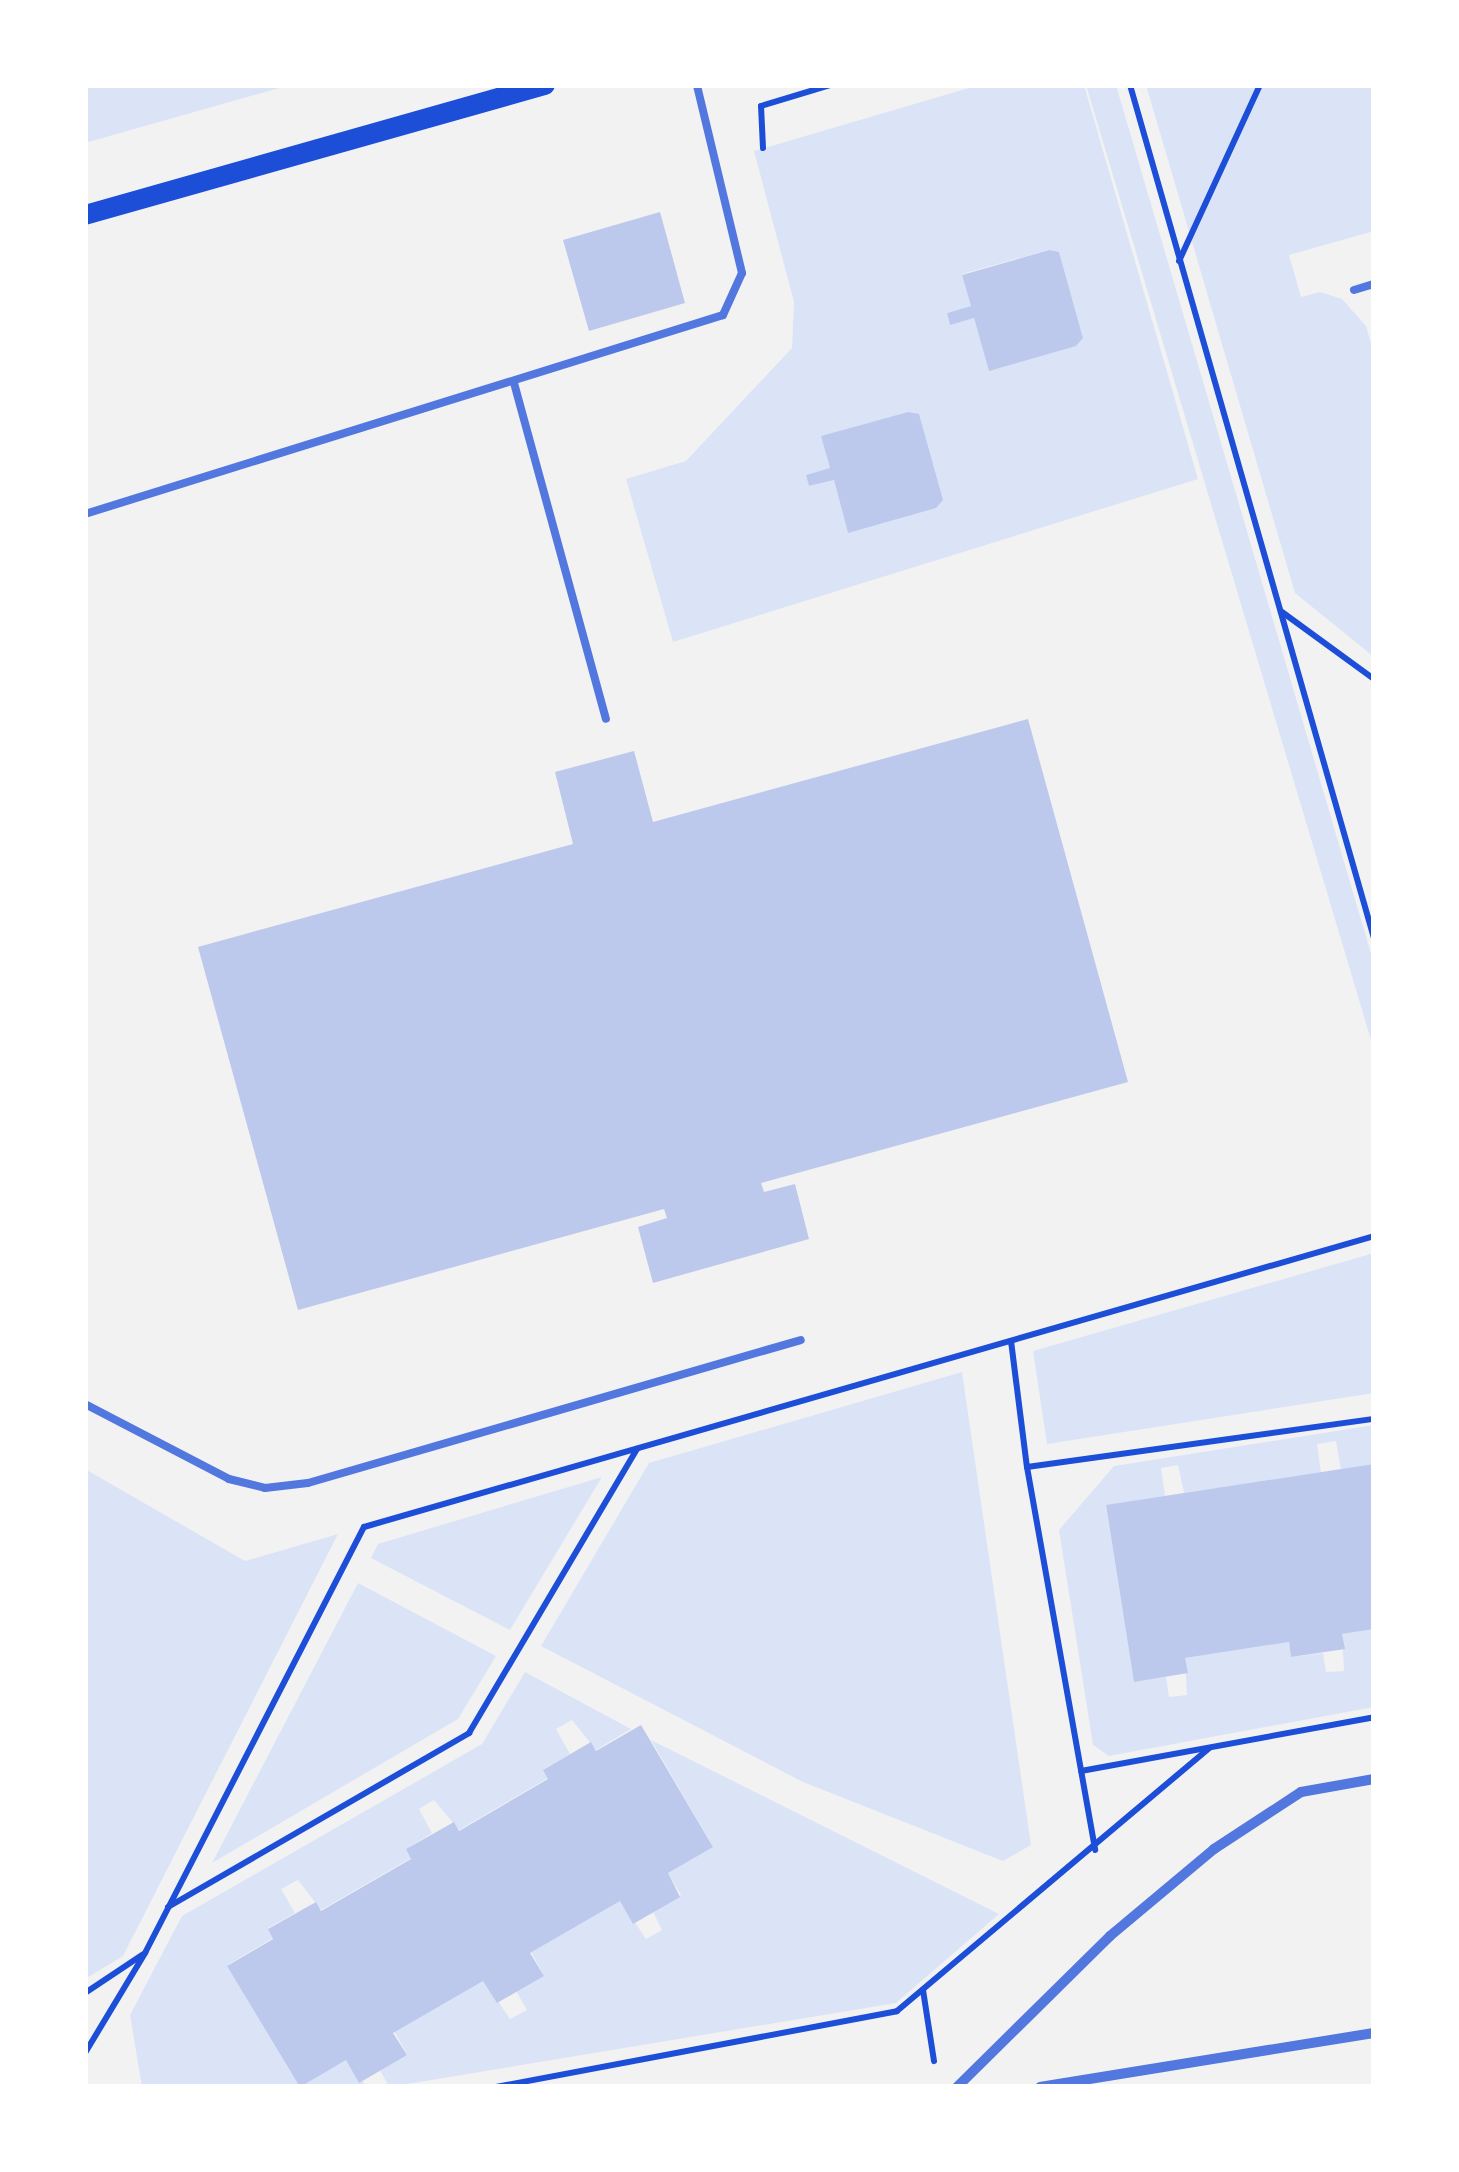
<!DOCTYPE html>
<html>
<head>
<meta charset="utf-8">
<style>
  body { margin:0 }
  #map { position:relative; width:1459px; height:2172px; overflow:hidden; background:#f2f2f2; font-family:Ubuntu,sans-serif }
  div>[style] { position:absolute }
  [style*='--x'] { left:calc(var(--x)*1px); top:calc(var(--y)*1px); width:calc(var(--w)*1px); rotate:calc(var(--a)*1deg) }
  .green>* { inset:0; background:#dbe4f7 }
  .building>* { inset:0; background:#bdc9ec }
  .path>* { height:6px; margin:-3px; padding:0 3px; transform-origin:3px; border-radius:3px; background:#1d4ed8 }
  .service>* { height:8px; margin:-4px; padding:0 4px; transform-origin:4px; border-radius:4px; background:#5277de }
  .minor>* { height:10px; margin:-5px; padding:0 5px; transform-origin:5px; border-radius:5px; background:#5277de }
  .secondary>* { height:20px; margin:-10px; padding:0 10px; transform-origin:10px; border-radius:10px; background:#1d4ed8 }
  span { translate:-50% -50%; white-space:nowrap; text-align:center; line-height:1.15; -webkit-text-stroke:10px #fff; paint-order:stroke }
  .frame { position:absolute; inset:0; border:88px solid #fff; pointer-events:none }
</style>
</head>
<body>
<div id="map">
  <div class="green">
    <div style="clip-path:polygon(92px 85px,290px 85px,85px 143px,85px 87px)"></div>
    <div style="clip-path:polygon(evenodd,979px 85px,1084px 85px,1198px 479px,673px 642px,626px 479px,686px 461px,792px 348px,794px 302px,754px 151px,979px 85px,1048px 250px,1059px 253px,1083px 338px,990px 370px,974px 318px,950px 324px,947px 313px,971px 306px,962px 274px,1048px 250px,979px 85px,909px 412px,848px 532px,834px 480px,809px 486px,807px 475px,830px 468px,822px 436px,909px 412px)"></div>
    <div style="clip-path:polygon(1086px 85px,1116px 85px,1374px 964px,1374px 1050px)"></div>
    <div style="clip-path:polygon(1146px 85px,1374px 85px,1374px 231px,1289px 255px,1301px 297px,1320px 292px,1342px 299px,1366px 326px,1374px 354px,1374px 657px,1295px 593px)"></div>
    <div style="clip-path:polygon(1374px 1253px,1374px 1393px,1047px 1444px,1033px 1351px)"></div>
    <div style="clip-path:polygon(962px 1372px,1031px 1845px,1003px 1861px,803px 1782px,541px 1646px,649px 1463px)"></div>
    <div style="clip-path:polygon(1374px 1425px,1374px 1464px,1341px 1470px,1336px 1441px,1317px 1444px,1321px 1473px,1184px 1493px,1178px 1465px,1161px 1468px,1165px 1496px,1106px 1506px,1134px 1681px,1166px 1677px,1169px 1697px,1187px 1695px,1185px 1658px,1289px 1642px,1291px 1657px,1323px 1653px,1326px 1672px,1344px 1671px,1342px 1634px,1374px 1629px,1374px 1707px,1109px 1756px,1093px 1745px,1059px 1530px,1114px 1466px)"></div>
    <div style="clip-path:polygon(85px 1469px,245px 1561px,338px 1534px,123px 1956px,85px 1979px)"></div>
    <div style="clip-path:polygon(602px 1477px,510px 1630px,371px 1558px,378px 1544px)"></div>
    <div style="clip-path:polygon(358px 1583px,496px 1656px,458px 1719px,212px 1863px)"></div>
    <div style="clip-path:polygon(525px 1672px,631px 1729px,596px 1750px,572px 1720px,556px 1729px,570px 1754px,544px 1769px,548px 1778px,459px 1830px,434px 1800px,419px 1809px,432px 1833px,406px 1849px,411px 1858px,321px 1910px,298px 1880px,281px 1889px,295px 1913px,268px 1928px,273px 1938px,229px 1964px,300px 2086px,346px 2059px,367px 2087px,142px 2087px,130px 2015px,182px 1916px,482px 1744px)"></div>
    <div style="clip-path:polygon(651px 1740px,999px 1914px,896px 2003px,389px 2087px,380px 2070px,407px 2054px,394px 2031px,483px 1979px,510px 2019px,527px 2010px,516px 1991px,543px 1974px,531px 1952px,620px 1900px,646px 1939px,662px 1930px,653px 1912px,681px 1895px,667px 1872px,712px 1845px)"></div>
  </div>
  <div class="building">
    <div style="clip-path:polygon(660px 212px,685px 303px,589px 331px,563px 240px)"></div>
    <div style="clip-path:polygon(1049px 250px,1059px 252px,1083px 338px,1076px 346px,989px 371px,974px 318px,950px 325px,947px 313px,971px 306px,962px 275px)"></div>
    <div style="clip-path:polygon(908px 412px,919px 414px,943px 500px,936px 508px,848px 533px,834px 480px,809px 486px,806px 475px,830px 468px,821px 436px)"></div>
    <div style="clip-path:polygon(1028px 719px,1128px 1082px,761px 1183px,764px 1192px,795px 1184px,809px 1239px,653px 1283px,638px 1227px,667px 1218px,664px 1209px,298px 1310px,198px 947px,573px 844px,555px 772px,634px 751px,653px 822px)"></div>
    <div style="clip-path:polygon(1374px 1464px,1374px 1629px,1342px 1634px,1345px 1649px,1291px 1657px,1289px 1642px,1185px 1658px,1188px 1673px,1134px 1682px,1106px 1505px)"></div>
    <div style="clip-path:polygon(641px 1725px,713px 1847px,668px 1873px,680px 1897px,633px 1924px,620px 1901px,530px 1953px,544px 1976px,497px 2003px,483px 1981px,393px 2033px,407px 2055px,359px 2083px,346px 2060px,300px 2087px,227px 1966px,273px 1939px,268px 1929px,316px 1902px,321px 1911px,411px 1859px,406px 1849px,454px 1822px,459px 1831px,548px 1779px,543px 1770px,591px 1742px,596px 1751px)"></div>
  </div>
  <div class="path">
    <div style="--x:1130;--y:85;--w:887;--a:74.04"></div>
    <div style="--x:763;--y:148;--w:42;--a:-92.7"></div>
    <div style="--x:761;--y:106;--w:72;--a:-16.9"></div>
    <div style="--x:1179;--y:261;--w:194;--a:-65.3"></div>
    <div style="--x:1282;--y:612;--w:114;--a:36.1"></div>
    <div style="--x:1011;--y:1341;--w:127;--a:82.8"></div>
    <div style="--x:1027;--y:1467;--w:350;--a:-7.9"></div>
    <div style="--x:1027;--y:1467;--w:389;--a:79.9"></div>
    <div style="--x:1081;--y:1771;--w:298;--a:-10.4"></div>
    <div style="--x:168;--y:1907;--w:348;--a:-30"></div>
    <div style="--x:469;--y:1733;--w:330;--a:-59.4"></div>
    <div style="--x:923;--y:1990;--w:72;--a:81.2"></div>
    <div style="--x:85;--y:1993;--w:69;--a:-33.7"></div>
    <div style="--x:85;--y:2053;--w:117;--a:-59"></div>
    <div style="--x:145;--y:1953;--w:479;--a:-62.8"></div>
    <div style="--x:364;--y:1527;--w:1051;--a:-16.07"></div>
    <div style="--x:496;--y:2087;--w:408;--a:-10.7"></div>
    <div style="--x:897;--y:2011;--w:408;--a:-40.1"></div>
  </div>
  <div class="service">
    <div style="--x:1354;--y:290;--w:21;--a:-17"></div>
    <div style="--x:514;--y:383;--w:348;--a:74.7"></div>
    <div style="--x:85;--y:514;--w:668;--a:-17.32"></div>
    <div style="--x:723;--y:315;--w:46;--a:-65.7"></div>
    <div style="--x:742;--y:273;--w:193;--a:-103.5"></div>
    <div style="--x:85;--y:1404;--w:162;--a:27.5"></div>
    <div style="--x:229;--y:1479;--w:37;--a:14"></div>
    <div style="--x:265;--y:1488;--w:43;--a:-6.6"></div>
    <div style="--x:308;--y:1483;--w:513;--a:-16.18"></div>
  </div>
  <div class="minor">
    <div style="--x:957;--y:2087;--w:215;--a:-44.6"></div>
    <div style="--x:1110;--y:1936;--w:136;--a:-39.9"></div>
    <div style="--x:1214;--y:1849;--w:104;--a:-33.2"></div>
    <div style="--x:1301;--y:1792;--w:74;--a:-10.1"></div>
    <div style="--x:1040;--y:2087;--w:338;--a:-9.2"></div>
  </div>
  <div class="secondary">
    <div style="--x:85;--y:215;--w:478;--a:-15.8"></div>
  </div>
  <div class="frame"></div>
</div>
</body>
</html>
